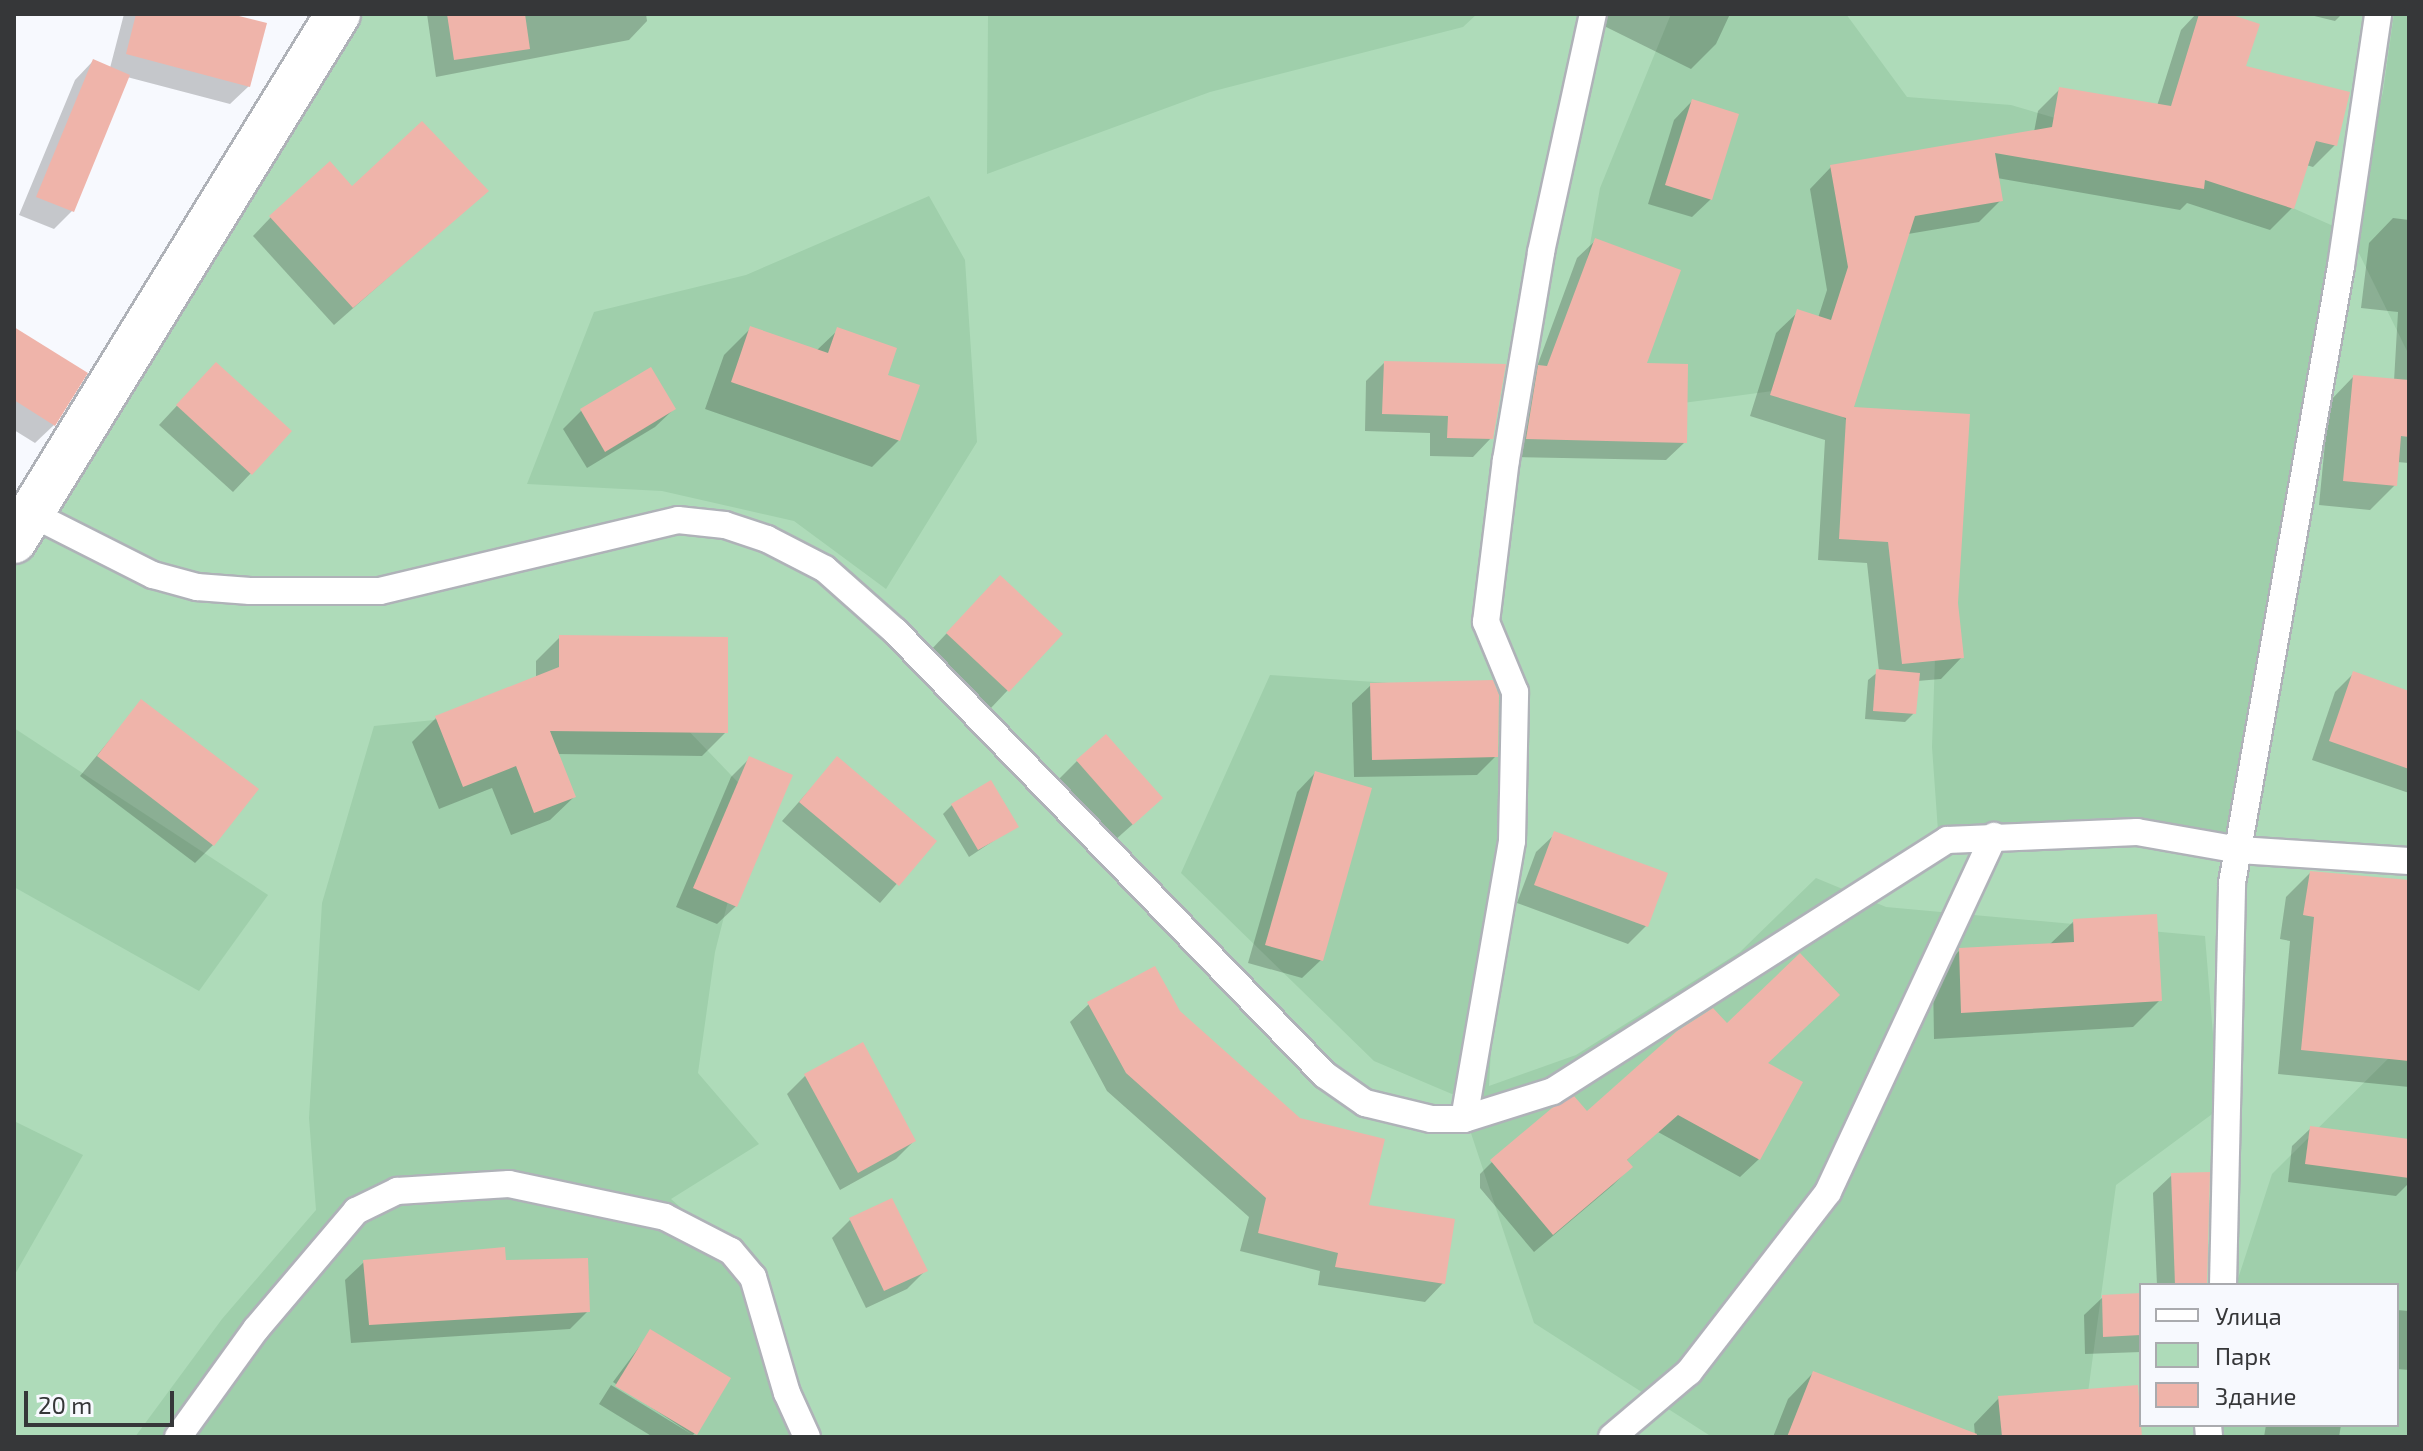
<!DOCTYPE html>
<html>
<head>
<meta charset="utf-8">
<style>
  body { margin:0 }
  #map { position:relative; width:2423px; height:1451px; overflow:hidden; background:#f7f9fe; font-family:"Exo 2",sans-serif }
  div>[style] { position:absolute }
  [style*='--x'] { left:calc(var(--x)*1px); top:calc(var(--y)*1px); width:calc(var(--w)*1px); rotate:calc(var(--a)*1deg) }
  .green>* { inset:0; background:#aedbb9 }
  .forest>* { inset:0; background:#9fcfab }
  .shadow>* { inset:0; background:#0003 }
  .building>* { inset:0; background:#efb4aa }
  .roads { filter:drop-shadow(2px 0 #afb2b8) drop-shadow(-2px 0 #afb2b8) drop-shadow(0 2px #afb2b8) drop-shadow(0 -2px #afb2b8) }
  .service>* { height:26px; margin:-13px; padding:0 13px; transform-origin:13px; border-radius:13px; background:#fff }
  .minor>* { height:44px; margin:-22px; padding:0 22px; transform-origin:22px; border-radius:22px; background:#fff }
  span { translate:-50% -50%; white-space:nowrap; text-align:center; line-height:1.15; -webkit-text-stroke:6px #f7f9fe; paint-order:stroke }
  .frame { position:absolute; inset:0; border:16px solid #363739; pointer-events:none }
  .legend { position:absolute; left:2139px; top:1283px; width:260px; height:144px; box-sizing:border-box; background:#f7f9fe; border:2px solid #aaabaf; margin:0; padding:10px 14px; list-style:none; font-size:24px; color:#363739 }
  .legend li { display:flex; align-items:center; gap:16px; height:40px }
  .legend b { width:40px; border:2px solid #aaabaf }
  .scale { position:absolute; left:24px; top:1391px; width:150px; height:36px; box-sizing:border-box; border:4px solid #363739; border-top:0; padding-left:10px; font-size:24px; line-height:28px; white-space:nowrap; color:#363739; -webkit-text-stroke:6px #f7f9fe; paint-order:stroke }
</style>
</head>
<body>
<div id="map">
  <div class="green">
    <div style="clip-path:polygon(evenodd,343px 14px,2409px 14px,2409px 1437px,14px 1437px,14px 549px,343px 14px,2141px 1285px,2397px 1285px,2397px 1425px,2141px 1425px,2141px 1285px)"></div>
  </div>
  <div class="forest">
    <div style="clip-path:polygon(988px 14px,1477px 14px,1463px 27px,1210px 92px,987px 174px)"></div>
    <div style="clip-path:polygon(1671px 14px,1846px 14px,1907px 97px,2011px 105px,2155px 147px,2349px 233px,2383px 92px,2394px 14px,2409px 14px,2409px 355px,2350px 235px,2233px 847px,2102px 818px,1938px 831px,1932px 747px,1940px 509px,1810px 386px,1616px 412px,1575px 329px,1600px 188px)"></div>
    <div style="clip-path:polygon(929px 196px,965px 260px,977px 442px,886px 589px,794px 521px,662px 491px,527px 484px,594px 312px,746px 275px)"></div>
    <div style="clip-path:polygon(1270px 675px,1510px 691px,1489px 1086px,1576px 1055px,1740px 952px,1816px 878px,1886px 907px,2205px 936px,2219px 1109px,2116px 1185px,2082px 1437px,1712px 1437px,1534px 1323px,1459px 1097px,1374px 1061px,1181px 873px)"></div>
    <div style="clip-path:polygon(657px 698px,754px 799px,715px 952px,698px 1073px,759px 1144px,671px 1199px,759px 1277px,808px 1437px,135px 1437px,222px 1319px,316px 1210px,309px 1118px,322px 903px,374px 726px)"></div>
    <div style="clip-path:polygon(14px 728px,268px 895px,199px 991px,14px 887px)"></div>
    <div style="clip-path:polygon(2409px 1038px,2409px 1437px,2215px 1437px,2215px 1425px,2397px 1425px,2397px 1285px,2236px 1285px,2272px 1174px)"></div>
    <div style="clip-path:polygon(14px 1121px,83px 1155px,14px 1276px)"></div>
  </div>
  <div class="shadow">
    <div style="clip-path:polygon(124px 14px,223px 14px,249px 86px,230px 104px,127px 77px,72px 211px,54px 229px,19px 215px,75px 80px,93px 61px,110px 68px)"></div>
    <div style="clip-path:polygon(427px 14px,646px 14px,647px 21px,629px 40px,436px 77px)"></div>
    <div style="clip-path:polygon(1600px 14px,1730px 14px,1716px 44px,1691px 69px,1596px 22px)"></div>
    <div style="clip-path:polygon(2196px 14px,2222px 14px,2244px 68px,2335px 145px,2313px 167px,2306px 165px,2292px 208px,2270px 230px,2187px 203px,2180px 210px,1997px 178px,2001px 200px,1979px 222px,1908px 234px,1852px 409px,1956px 603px,1962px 657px,1941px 679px,1917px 681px,1914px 713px,1905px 722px,1865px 719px,1868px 680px,1879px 671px,1867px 563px,1818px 560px,1825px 440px,1750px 416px,1776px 333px,1798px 312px,1818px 318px,1827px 290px,1810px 189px,1831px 167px,2034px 132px,2038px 111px,2060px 89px,2157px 106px,2181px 30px)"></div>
    <div style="clip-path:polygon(2306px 14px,2342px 14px,2335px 21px)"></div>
    <div style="clip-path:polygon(1692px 101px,1711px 199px,1692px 217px,1648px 204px,1674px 120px)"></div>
    <div style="clip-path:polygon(352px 189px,486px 191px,334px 325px,253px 236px,271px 217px)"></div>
    <div style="clip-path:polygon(2393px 218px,2409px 220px,2409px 463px,2397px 462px,2395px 485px,2370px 510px,2319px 505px,2329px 402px,2353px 377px,2394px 381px,2398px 312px,2361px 308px,2369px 243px)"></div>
    <div style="clip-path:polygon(1596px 240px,1644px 365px,1685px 442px,1666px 460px,1509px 457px,1520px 386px,1535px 372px,1577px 258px)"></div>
    <div style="clip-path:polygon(751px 328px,816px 351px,838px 330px,885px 376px,899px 440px,872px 467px,705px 409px,724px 355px)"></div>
    <div style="clip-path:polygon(14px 329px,54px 425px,35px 443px,14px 430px)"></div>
    <div style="clip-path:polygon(1384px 363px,1491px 438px,1473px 457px,1430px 456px,1430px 433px,1365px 431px,1366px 381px)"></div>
    <div style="clip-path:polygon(198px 383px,251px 473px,233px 492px,159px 425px)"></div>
    <div style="clip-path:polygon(674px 409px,655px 427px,587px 468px,563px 429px,581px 411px)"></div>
    <div style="clip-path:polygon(982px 596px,1008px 690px,990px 709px,929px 652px)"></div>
    <div style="clip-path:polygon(560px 637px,726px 732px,702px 756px,557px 754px,574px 797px,550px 820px,511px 835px,492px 788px,439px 809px,412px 742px,436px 718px,536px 678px,536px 661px)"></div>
    <div style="clip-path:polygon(2353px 674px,2409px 693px,2409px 793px,2312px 760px,2335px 692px)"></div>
    <div style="clip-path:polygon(1371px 685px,1496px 756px,1477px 775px,1354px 777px,1352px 703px)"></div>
    <div style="clip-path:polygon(142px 701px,213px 845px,195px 863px,80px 776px)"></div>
    <div style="clip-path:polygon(749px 759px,736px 906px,717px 924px,676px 907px,731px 777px)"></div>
    <div style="clip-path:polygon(837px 759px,934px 841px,880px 903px,782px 821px)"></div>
    <div style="clip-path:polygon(1077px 761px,1142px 816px,1114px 841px,1059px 779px)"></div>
    <div style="clip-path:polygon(1315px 773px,1321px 960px,1302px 978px,1248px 963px,1297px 792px)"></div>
    <div style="clip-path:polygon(952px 805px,1016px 826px,969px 857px,943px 814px)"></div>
    <div style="clip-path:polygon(1555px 834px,1646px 926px,1628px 944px,1517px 903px,1536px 852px)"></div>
    <div style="clip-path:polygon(2310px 873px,2409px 884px,2409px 1087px,2278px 1074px,2290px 941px,2280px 939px,2286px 897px)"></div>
    <div style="clip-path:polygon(2074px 921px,2160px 1000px,2133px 1027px,1934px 1039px,1933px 977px,1960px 950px,2049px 945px)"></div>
    <div style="clip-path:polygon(1089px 1004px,1178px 1012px,1443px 1283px,1425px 1302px,1318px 1285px,1320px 1271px,1240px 1251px,1249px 1217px,1107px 1091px,1070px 1022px)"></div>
    <div style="clip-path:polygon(1766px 1064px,1759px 1159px,1740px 1177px,1658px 1132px,1626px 1161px,1631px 1167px,1613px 1185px,1534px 1252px,1480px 1188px,1480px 1174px,1499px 1155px,1586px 1114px)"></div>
    <div style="clip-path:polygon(806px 1075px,914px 1141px,896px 1159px,840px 1190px,787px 1094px)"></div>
    <div style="clip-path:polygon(2311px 1128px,2409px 1141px,2409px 1183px,2396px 1196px,2288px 1182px,2292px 1146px)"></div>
    <div style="clip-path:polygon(2172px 1175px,2205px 1285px,2157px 1285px,2153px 1193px)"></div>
    <div style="clip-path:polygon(850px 1220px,925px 1271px,907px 1289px,866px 1308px,832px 1238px)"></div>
    <div style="clip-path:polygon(364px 1262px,504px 1263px,588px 1311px,570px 1329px,351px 1343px,345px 1280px)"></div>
    <div style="clip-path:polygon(2141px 1295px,2141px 1352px,2085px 1354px,2084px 1315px,2103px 1297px)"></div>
    <div style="clip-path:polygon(2397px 1310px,2409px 1311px,2409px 1370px,2397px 1369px)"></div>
    <div style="clip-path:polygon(651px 1331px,695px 1433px,691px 1437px,653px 1437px,599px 1404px,611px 1385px,693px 1435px,613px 1382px)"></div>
    <div style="clip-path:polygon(1813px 1373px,1975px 1435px,1974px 1424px,1999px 1398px,2140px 1437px,1773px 1437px,1788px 1399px)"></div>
    <div style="clip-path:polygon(2266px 1425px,2341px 1425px,2339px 1437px,2264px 1437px)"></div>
  </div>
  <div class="building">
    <div style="clip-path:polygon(136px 14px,231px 14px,267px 23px,250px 87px,126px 54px)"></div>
    <div style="clip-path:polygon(447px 14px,525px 14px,530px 49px,454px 60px)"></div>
    <div style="clip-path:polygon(2199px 14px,2229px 14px,2260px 24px,2246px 66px,2350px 92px,2337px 146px,2316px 141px,2294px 209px,2205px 180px,2204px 189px,1995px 153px,2003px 201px,1915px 216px,1854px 407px,1970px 414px,1958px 603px,1964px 658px,1902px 664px,1888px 542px,1839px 539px,1846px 418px,1770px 395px,1797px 309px,1831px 320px,1848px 267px,1830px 165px,2052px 127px,2059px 87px,2171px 106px)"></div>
    <div style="clip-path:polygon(93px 59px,130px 75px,74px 212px,36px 197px)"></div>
    <div style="clip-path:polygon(1692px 99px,1739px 114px,1712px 200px,1665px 185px)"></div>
    <div style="clip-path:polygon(422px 121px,489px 191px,353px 308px,269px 216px,330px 161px,352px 186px)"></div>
    <div style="clip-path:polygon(1595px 238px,1681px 270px,1647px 363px,1688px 364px,1687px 443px,1526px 439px,1538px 365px,1547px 366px)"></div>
    <div style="clip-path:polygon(750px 326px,828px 353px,837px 327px,897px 348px,888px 375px,920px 385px,900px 441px,731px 382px)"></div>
    <div style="clip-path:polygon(14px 327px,88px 373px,55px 426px,14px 400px)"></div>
    <div style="clip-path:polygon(1384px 361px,1506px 364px,1493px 439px,1447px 438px,1448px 416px,1382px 414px)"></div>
    <div style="clip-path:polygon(216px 362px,292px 431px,252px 475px,176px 405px)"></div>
    <div style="clip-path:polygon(651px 367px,676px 409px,605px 452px,580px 409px)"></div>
    <div style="clip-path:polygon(2353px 375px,2409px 380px,2409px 437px,2401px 436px,2397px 486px,2343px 481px)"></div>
    <div style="clip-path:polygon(1000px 575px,1063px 634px,1009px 692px,946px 633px)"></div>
    <div style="clip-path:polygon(559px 635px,728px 637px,728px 733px,550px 731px,576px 797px,534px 813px,516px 766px,463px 787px,435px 716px,559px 667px)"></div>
    <div style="clip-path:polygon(1876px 669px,1920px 673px,1916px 714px,1873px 711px)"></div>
    <div style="clip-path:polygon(2353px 671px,2409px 691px,2409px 769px,2329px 741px)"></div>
    <div style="clip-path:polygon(1493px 680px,1499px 695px,1498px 757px,1372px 760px,1370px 683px)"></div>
    <div style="clip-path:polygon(141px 699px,259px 789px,214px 846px,97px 756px)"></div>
    <div style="clip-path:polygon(1106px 734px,1163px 798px,1133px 825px,1076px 760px)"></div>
    <div style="clip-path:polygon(749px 756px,793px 775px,737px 907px,693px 888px)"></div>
    <div style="clip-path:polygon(837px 756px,937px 841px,899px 886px,799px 802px)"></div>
    <div style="clip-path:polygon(1315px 771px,1372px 788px,1323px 961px,1265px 945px)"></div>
    <div style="clip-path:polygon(991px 780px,1019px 827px,978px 850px,951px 804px)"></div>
    <div style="clip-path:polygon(1554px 831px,1668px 873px,1648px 927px,1534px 885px)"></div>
    <div style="clip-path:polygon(2310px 871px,2409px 880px,2409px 1061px,2301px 1050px,2314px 917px,2303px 915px)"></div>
    <div style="clip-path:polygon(2157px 914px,2162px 1001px,1961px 1013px,1959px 948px,2074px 942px,2073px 919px)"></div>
    <div style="clip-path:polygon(1800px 953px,1840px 995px,1768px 1063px,1803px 1082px,1760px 1160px,1678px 1115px,1627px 1160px,1633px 1167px,1553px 1235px,1490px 1160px,1552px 1108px,1574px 1096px,1587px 1111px,1677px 1031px,1713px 1008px,1727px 1023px)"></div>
    <div style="clip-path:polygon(1155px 966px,1180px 1011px,1300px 1118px,1385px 1139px,1369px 1205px,1455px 1219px,1445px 1284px,1335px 1267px,1338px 1253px,1258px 1233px,1266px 1198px,1126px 1073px,1087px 1002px)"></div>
    <div style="clip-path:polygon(863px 1042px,916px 1141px,858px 1173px,804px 1074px)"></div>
    <div style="clip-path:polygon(2310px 1126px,2409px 1139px,2409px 1178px,2305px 1164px)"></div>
    <div style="clip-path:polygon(2210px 1172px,2207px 1285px,2175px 1285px,2171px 1173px)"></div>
    <div style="clip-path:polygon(892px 1198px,928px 1271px,884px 1291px,849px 1218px)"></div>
    <div style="clip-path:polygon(505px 1247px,506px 1260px,588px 1258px,590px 1312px,369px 1325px,363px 1260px)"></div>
    <div style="clip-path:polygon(2141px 1293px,2141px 1335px,2103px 1337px,2102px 1295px)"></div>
    <div style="clip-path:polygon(650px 1329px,731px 1378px,697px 1435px,615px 1386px)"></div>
    <div style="clip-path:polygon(1813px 1371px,1977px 1434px,1976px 1437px,1787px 1437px)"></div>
    <div style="clip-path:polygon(2138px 1385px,2142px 1437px,2002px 1437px,1998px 1396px)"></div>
  </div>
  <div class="roads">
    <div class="service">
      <div style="--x:32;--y:514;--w:136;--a:26.8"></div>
      <div style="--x:153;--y:575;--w:46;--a:15.3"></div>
      <div style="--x:197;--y:587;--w:53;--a:4.3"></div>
      <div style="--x:250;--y:591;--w:130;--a:0"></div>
      <div style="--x:380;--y:591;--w:306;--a:-13.4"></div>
      <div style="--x:678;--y:520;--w:47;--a:6.1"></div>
      <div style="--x:725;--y:525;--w:44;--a:18.4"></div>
      <div style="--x:767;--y:539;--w:65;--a:27.3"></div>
      <div style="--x:825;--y:569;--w:94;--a:41.5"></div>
      <div style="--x:895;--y:631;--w:618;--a:45.92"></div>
      <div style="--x:1325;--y:1075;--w:49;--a:35"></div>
      <div style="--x:1365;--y:1103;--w:68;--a:13.6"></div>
      <div style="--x:1431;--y:1119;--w:33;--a:0"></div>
      <div style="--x:1464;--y:1119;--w:93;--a:-17.5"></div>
      <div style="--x:1553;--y:1091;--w:467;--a:-32.5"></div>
      <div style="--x:1947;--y:840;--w:190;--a:-2.4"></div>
      <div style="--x:2137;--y:832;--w:104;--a:10"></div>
      <div style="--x:2239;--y:850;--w:170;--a:3.7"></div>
      <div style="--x:1464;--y:1119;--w:282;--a:-80.2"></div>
      <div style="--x:1512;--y:841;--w:149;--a:-88.8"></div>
      <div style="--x:1515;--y:692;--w:76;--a:-112.5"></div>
      <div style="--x:1486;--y:622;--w:163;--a:-83"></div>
      <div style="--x:1506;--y:460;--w:211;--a:-80.4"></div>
      <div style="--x:1541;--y:252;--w:244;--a:-77.7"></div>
      <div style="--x:2223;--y:1285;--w:402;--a:-88.7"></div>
      <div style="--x:2232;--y:883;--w:627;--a:-79.98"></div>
      <div style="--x:2341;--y:266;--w:255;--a:-81.6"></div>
      <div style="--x:2208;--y:1425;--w:12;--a:85"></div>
      <div style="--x:178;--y:1437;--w:133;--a:-54.2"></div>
      <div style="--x:256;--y:1329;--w:155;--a:-49.7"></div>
      <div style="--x:356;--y:1211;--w:46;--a:-26"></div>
      <div style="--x:397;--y:1191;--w:112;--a:-3.6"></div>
      <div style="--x:509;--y:1184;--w:159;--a:11.9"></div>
      <div style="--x:665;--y:1217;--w:74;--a:27.3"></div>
      <div style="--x:731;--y:1251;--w:34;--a:50"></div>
      <div style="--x:753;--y:1277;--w:121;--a:73.7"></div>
      <div style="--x:787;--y:1393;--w:48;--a:65.6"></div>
      <div style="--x:1612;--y:1437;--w:101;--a:-40.2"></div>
      <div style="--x:1689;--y:1372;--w:227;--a:-52.3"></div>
      <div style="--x:1828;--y:1192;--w:393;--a:-65"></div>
    </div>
    <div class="minor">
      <div style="--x:14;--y:541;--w:619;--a:-58.42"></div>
    </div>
  </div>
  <div class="frame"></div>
  <ul class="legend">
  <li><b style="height:10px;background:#fff"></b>Улица</li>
  <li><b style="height:22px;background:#aedbb9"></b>Парк</li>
  <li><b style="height:22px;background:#efb4aa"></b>Здание</li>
  </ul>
  <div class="scale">20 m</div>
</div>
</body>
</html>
